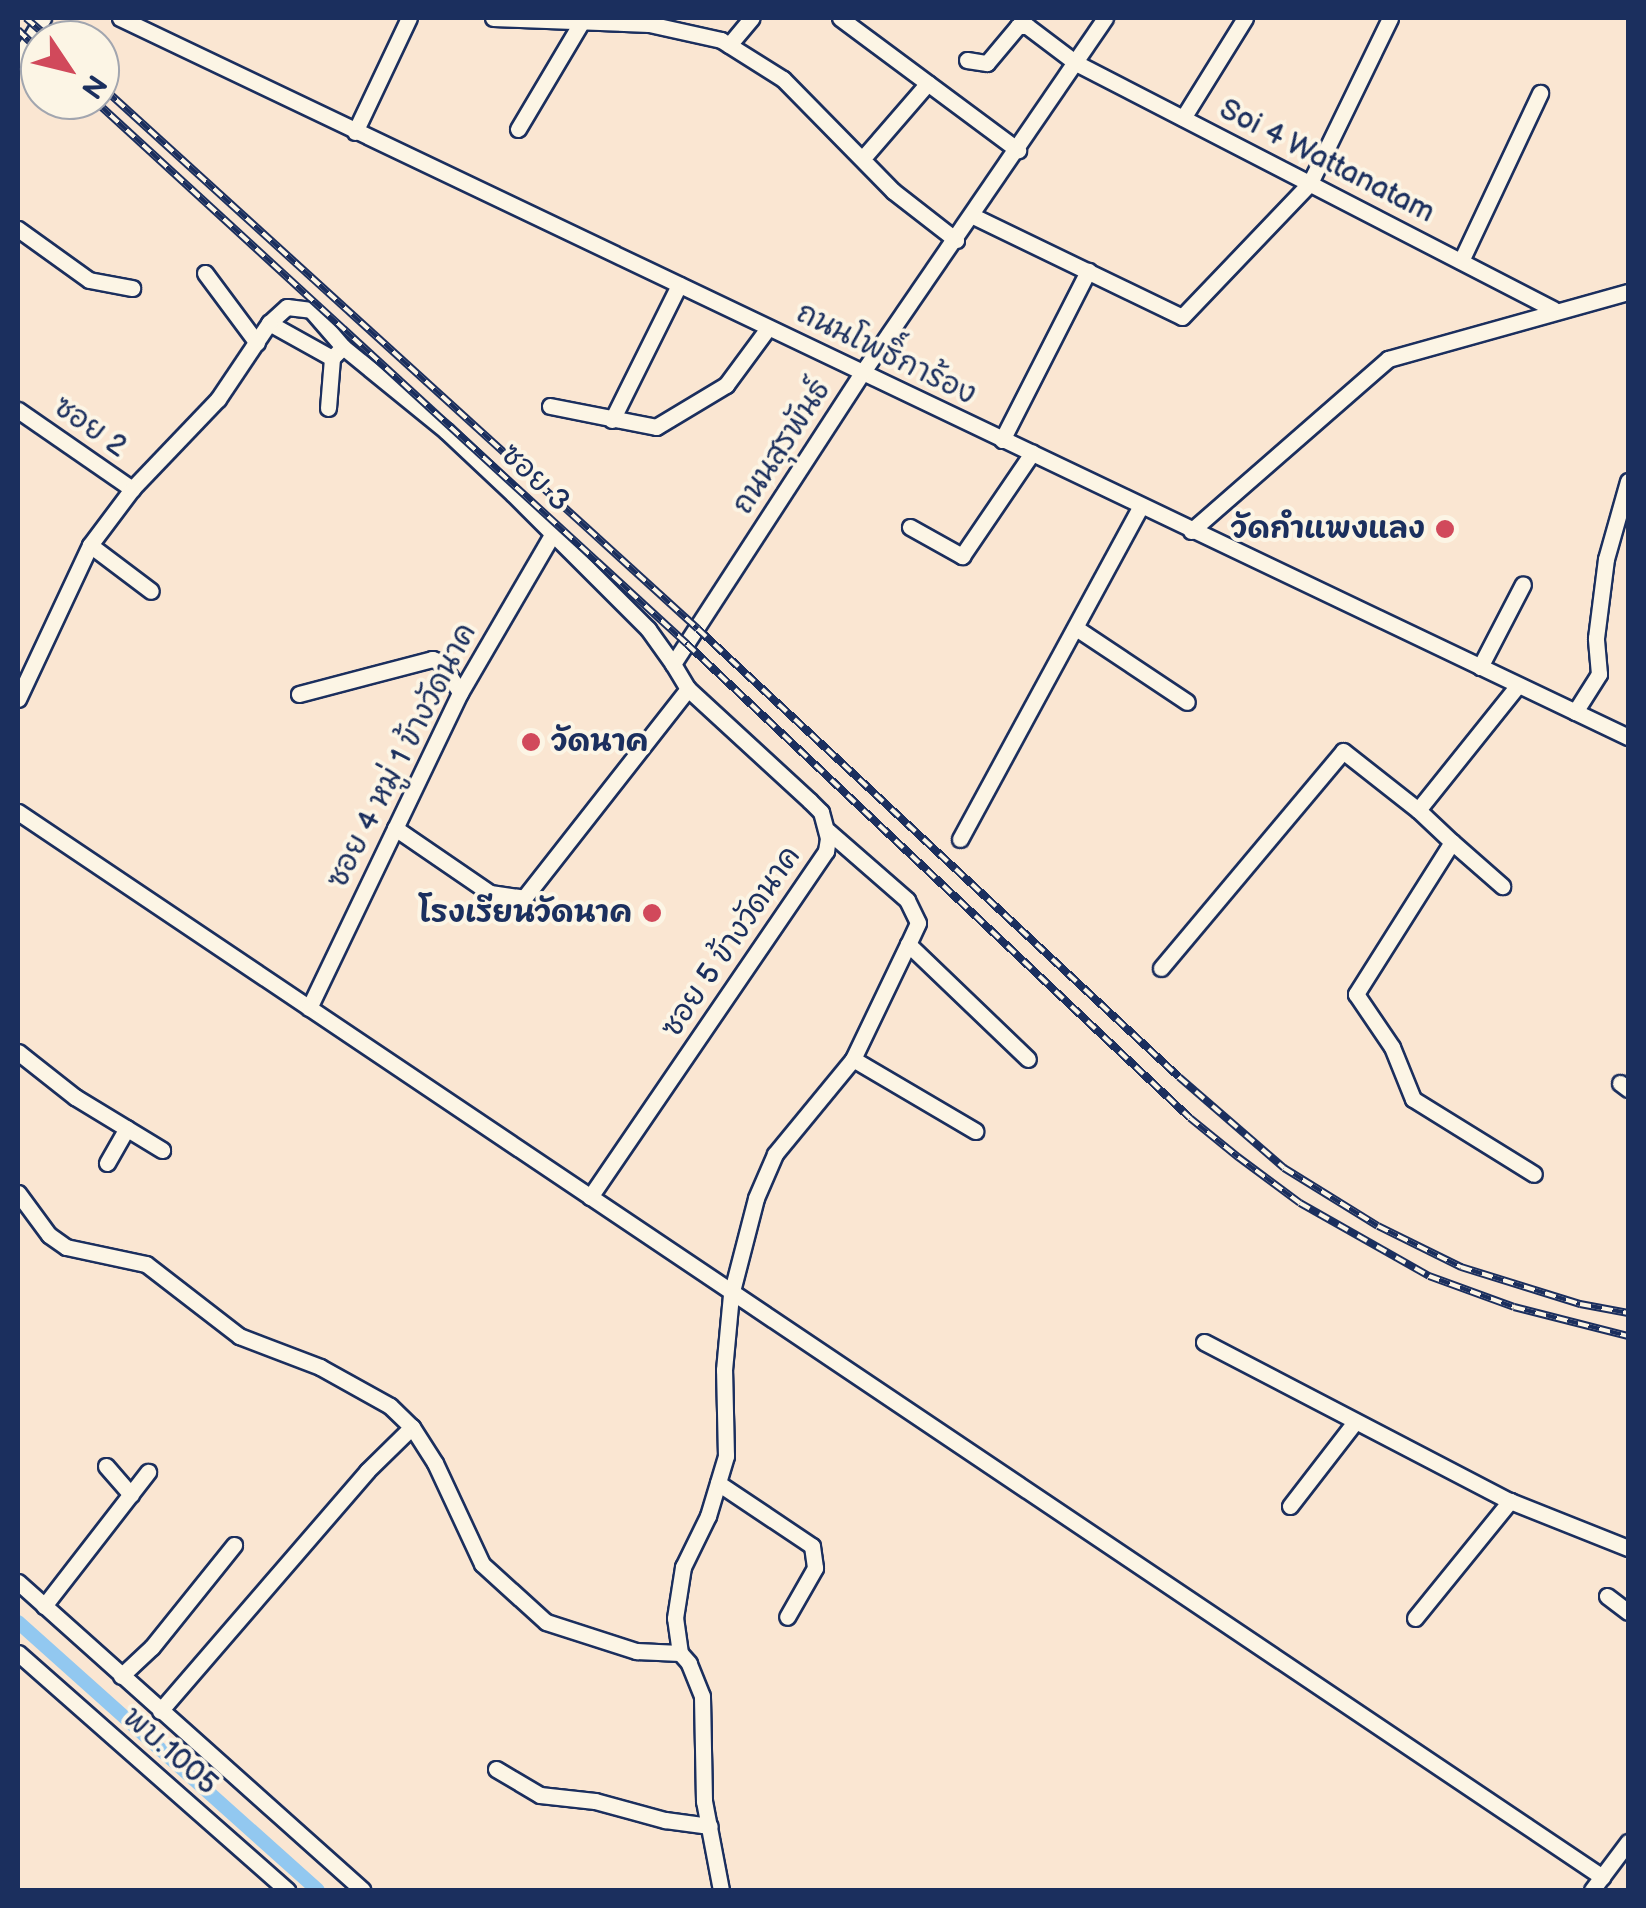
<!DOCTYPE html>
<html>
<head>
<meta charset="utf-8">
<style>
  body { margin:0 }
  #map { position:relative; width:1646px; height:1908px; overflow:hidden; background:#fae6d2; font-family:"Balsamiq Sans","Playpen Sans Thai",sans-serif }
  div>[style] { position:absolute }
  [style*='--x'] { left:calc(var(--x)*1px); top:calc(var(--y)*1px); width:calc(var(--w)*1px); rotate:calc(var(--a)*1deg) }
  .canal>* { height:14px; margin:-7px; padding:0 7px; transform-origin:7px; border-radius:7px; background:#92c8f0 }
  .roads { filter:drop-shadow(2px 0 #1b2f5e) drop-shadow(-2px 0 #1b2f5e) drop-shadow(0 2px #1b2f5e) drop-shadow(0 -2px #1b2f5e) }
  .minor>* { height:15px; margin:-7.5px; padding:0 7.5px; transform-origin:7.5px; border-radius:7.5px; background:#fcf5e5 }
  .rail>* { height:8px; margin-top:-4px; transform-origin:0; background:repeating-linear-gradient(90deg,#fcf5e5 0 11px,#1b2f5e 0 22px); box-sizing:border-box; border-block:2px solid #1b2f5e }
  .dots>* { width:28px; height:28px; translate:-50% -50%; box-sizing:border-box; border:5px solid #fcf5e5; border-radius:50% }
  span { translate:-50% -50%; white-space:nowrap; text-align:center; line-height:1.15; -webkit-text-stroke:8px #fcf5e5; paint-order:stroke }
  .street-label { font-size:30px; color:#1b2f5e }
  .poi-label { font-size:30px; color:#1b2f5e; font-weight:700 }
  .right { translate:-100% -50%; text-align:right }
  .left { translate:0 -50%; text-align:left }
  .frame { position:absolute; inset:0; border:20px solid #1b2f5e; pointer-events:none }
  .north { position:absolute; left:20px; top:20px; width:100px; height:100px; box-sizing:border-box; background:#fcf5e5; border:2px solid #a2a6af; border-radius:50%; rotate:125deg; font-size:28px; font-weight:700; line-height:40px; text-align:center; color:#1b2f5e }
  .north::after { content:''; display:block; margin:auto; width:35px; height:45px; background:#d1495b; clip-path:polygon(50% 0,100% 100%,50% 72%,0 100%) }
</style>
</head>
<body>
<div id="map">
  <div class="canal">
    <div style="--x:18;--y:1622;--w:402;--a:41.8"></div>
  </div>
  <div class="roads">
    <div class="minor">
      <div style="--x:120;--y:18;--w:1671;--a:25.49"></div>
      <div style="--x:493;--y:18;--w:156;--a:2.2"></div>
      <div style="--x:649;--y:24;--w:74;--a:12.5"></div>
      <div style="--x:721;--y:40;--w:73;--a:32.2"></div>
      <div style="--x:783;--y:79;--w:157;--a:45.5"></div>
      <div style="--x:893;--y:191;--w:80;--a:37.9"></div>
      <div style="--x:840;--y:18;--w:222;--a:36.6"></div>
      <div style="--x:729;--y:45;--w:35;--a:-50"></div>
      <div style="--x:18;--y:59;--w:48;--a:-58.6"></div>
      <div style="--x:967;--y:60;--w:20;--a:9"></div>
      <div style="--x:987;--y:63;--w:48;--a:-50"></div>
      <div style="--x:1018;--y:26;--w:9;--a:0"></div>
      <div style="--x:1027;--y:26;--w:61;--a:37.1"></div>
      <div style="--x:1076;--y:63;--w:537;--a:27.28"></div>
      <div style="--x:1183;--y:118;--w:118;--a:-58.2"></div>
      <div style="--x:518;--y:129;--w:129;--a:-59.3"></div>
      <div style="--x:355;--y:132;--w:126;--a:-64.7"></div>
      <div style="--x:863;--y:158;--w:99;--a:-49.1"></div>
      <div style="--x:971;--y:215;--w:234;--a:25.8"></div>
      <div style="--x:1182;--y:317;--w:185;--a:-46.3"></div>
      <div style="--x:1310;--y:183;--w:183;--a:-64.1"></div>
      <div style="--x:18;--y:229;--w:87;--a:35.7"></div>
      <div style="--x:89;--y:280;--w:44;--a:10.5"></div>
      <div style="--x:1461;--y:261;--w:186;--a:-64.8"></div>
      <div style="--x:205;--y:273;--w:87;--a:53.4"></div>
      <div style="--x:343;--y:347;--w:16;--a:135"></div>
      <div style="--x:332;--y:358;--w:72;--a:-150.9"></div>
      <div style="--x:269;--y:323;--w:24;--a:-42"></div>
      <div style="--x:287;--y:307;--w:24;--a:7"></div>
      <div style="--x:311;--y:310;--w:49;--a:49.1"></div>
      <div style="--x:343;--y:347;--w:133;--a:39.2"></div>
      <div style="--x:446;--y:431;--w:92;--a:43.2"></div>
      <div style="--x:513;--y:494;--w:191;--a:45"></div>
      <div style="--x:648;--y:629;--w:43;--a:54.5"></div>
      <div style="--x:550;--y:406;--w:108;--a:11.2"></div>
      <div style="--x:656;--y:427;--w:82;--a:-31"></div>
      <div style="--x:726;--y:385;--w:71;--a:-53.6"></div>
      <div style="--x:328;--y:408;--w:50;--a:-85.4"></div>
      <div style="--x:18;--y:410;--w:139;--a:34.7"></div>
      <div style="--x:612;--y:420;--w:151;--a:-63.6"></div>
      <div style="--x:1002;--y:440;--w:190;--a:-63"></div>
      <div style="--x:910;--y:527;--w:60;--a:29.1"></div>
      <div style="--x:962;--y:556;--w:125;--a:-55.8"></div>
      <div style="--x:1191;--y:531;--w:262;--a:-41.1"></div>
      <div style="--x:1388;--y:359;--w:249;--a:-15.6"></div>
      <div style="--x:90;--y:545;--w:76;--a:37"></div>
      <div style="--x:1076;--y:628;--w:133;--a:33.7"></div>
      <div style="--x:1480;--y:667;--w:93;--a:-62.6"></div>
      <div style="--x:299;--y:694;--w:138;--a:-14.7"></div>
      <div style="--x:432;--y:659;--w:9;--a:18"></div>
      <div style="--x:441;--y:662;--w:36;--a:58"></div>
      <div style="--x:18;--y:699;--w:170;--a:-64.9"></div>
      <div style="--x:90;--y:545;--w:70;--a:-53.1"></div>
      <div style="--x:132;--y:489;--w:124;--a:-46.3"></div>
      <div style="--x:218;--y:399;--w:92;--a:-56.1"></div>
      <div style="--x:1575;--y:712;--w:45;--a:-57.7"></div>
      <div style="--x:1599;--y:674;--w:36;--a:-95"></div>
      <div style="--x:1596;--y:638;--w:80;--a:-82.8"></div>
      <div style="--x:1606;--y:559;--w:81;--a:-74.2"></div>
      <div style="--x:1418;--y:810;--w:47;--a:43.3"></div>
      <div style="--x:1452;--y:842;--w:180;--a:122.3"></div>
      <div style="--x:1356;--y:994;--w:64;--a:55.8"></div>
      <div style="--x:1392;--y:1047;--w:56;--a:68"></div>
      <div style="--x:1413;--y:1099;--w:142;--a:31.8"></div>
      <div style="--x:18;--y:812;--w:1909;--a:33.91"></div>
      <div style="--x:395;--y:828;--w:115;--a:34.4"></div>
      <div style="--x:490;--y:893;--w:34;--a:8"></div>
      <div style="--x:524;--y:898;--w:266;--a:-51.9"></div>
      <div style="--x:688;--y:689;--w:29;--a:-121"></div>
      <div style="--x:673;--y:664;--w:347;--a:-57"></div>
      <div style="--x:862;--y:373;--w:430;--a:-55.6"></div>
      <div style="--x:828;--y:831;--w:105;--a:41.1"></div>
      <div style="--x:907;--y:900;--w:25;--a:64"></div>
      <div style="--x:918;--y:923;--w:23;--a:115"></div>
      <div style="--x:960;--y:839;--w:379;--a:-61.5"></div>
      <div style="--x:1452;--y:842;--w:67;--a:41.3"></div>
      <div style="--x:1161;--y:968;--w:283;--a:-50"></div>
      <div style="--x:1343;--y:751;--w:95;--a:38.2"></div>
      <div style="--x:1418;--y:810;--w:160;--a:-51.3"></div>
      <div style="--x:309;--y:1008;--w:349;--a:-64.4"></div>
      <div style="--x:460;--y:693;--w:185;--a:-59.8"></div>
      <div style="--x:18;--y:1052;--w:73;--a:38.3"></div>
      <div style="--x:75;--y:1097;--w:102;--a:31.3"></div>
      <div style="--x:853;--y:1059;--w:142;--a:30.5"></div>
      <div style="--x:1620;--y:1083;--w:10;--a:37"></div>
      <div style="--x:107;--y:1163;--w:40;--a:-60.3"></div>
      <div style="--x:18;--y:1193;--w:52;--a:53.6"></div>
      <div style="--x:49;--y:1235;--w:21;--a:35"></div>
      <div style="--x:66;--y:1247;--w:82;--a:12"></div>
      <div style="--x:146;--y:1264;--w:118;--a:37.7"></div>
      <div style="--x:239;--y:1336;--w:87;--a:20.9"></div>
      <div style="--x:320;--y:1367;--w:80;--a:29.1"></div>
      <div style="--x:390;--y:1406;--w:30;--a:44"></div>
      <div style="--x:412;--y:1427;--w:43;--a:57.4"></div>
      <div style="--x:435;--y:1463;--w:111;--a:65"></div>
      <div style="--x:482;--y:1564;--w:86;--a:42.2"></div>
      <div style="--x:546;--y:1622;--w:95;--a:17.9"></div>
      <div style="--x:636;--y:1651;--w:44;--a:2.6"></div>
      <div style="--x:590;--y:1197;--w:419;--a:-55.7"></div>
      <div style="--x:826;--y:851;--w:13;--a:-81"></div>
      <div style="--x:828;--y:838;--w:27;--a:-105"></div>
      <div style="--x:821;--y:812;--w:16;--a:-135"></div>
      <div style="--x:810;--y:801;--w:166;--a:-137.4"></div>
      <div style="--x:1204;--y:1342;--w:345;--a:27.5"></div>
      <div style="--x:1510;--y:1501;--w:127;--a:21.7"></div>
      <div style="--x:106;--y:1466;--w:38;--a:49"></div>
      <div style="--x:718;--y:1483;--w:113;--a:33.8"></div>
      <div style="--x:812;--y:1546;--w:22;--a:82"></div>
      <div style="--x:815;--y:1568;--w:56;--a:119.7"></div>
      <div style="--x:1290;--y:1506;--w:106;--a:-52.3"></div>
      <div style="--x:18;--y:1582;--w:462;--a:41.8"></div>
      <div style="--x:1607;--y:1596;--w:26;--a:37"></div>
      <div style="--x:44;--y:1606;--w:170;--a:-52.2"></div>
      <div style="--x:1415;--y:1618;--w:151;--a:-50.9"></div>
      <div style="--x:18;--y:1653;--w:359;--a:41.4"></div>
      <div style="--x:121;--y:1676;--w:42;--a:-43.1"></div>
      <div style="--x:152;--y:1647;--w:131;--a:-51.2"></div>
      <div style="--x:160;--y:1711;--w:317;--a:-49.2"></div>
      <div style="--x:367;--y:1471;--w:63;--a:-44.4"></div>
      <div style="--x:496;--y:1769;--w:51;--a:30.6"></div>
      <div style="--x:540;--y:1795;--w:55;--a:6.2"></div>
      <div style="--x:595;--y:1801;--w:73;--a:15.2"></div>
      <div style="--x:665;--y:1820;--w:45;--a:7.6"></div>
      <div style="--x:721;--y:1890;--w:91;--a:-100.8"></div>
      <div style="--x:704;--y:1801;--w:105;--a:-91.1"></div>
      <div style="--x:702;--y:1696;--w:35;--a:-112"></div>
      <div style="--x:689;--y:1663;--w:13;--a:-132"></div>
      <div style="--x:680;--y:1653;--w:35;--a:-98"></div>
      <div style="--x:675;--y:1618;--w:52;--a:-81.1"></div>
      <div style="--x:683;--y:1567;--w:57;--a:-63.9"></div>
      <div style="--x:708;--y:1516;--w:63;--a:-73.3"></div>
      <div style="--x:726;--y:1456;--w:86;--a:-91.3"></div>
      <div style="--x:724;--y:1370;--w:75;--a:-84.7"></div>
      <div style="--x:731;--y:1295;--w:100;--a:-75.5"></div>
      <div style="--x:756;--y:1198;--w:48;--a:-66.6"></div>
      <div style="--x:775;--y:1154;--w:123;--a:-50.6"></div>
      <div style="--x:853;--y:1059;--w:127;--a:-64.4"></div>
      <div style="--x:908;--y:944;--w:166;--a:43.8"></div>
      <div style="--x:1592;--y:1890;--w:60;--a:-53.1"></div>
    </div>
  </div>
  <div class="rail">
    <div style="--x:26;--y:18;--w:33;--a:41"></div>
    <div style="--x:18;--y:30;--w:30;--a:44"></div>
    <div style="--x:100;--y:85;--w:808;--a:42.29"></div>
    <div style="--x:698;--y:629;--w:657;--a:42.97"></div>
    <div style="--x:1179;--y:1077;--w:139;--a:40.9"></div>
    <div style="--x:1284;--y:1168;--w:110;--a:31.7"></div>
    <div style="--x:1378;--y:1226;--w:93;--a:26.3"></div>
    <div style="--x:1461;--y:1267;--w:125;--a:17.3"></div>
    <div style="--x:1580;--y:1304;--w:49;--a:10.6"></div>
    <div style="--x:94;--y:100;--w:805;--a:42.53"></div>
    <div style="--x:687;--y:644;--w:691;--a:43.3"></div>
    <div style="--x:1190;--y:1118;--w:62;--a:39.1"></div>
    <div style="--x:1238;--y:1157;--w:77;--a:36.6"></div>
    <div style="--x:1300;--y:1203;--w:148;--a:29.5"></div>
    <div style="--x:1429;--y:1276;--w:90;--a:20"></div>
    <div style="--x:1514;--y:1307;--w:118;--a:14.3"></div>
  </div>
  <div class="dots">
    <div style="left:1445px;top:529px;background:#d1495b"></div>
    <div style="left:531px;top:742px;background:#d1495b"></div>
    <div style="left:652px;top:913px;background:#d1495b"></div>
  </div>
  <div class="street-label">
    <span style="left:1327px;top:161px;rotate:27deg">Soi 4 Wattanatam</span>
    <span style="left:886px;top:354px;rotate:26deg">ถนนโพธิ์การ้อง</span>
    <span style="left:90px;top:427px;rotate:35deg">ซอย 2</span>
    <span style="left:782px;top:447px;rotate:-57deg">ถนนสุรพันธ์</span>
    <span style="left:535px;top:478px;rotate:44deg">ซอย 3</span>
    <span style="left:402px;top:756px;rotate:-63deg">ซอย 4 หมู่ 1 ข้างวัดนาค</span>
    <span style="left:731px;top:942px;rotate:-56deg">ซอย 5 ข้างวัดนาค</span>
    <span style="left:170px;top:1751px;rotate:41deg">พบ.1005</span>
  </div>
  <div class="poi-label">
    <span class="right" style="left:1425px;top:529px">วัดกำแพงแลง</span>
    <span class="left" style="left:551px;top:742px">วัดนาค</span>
    <span class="right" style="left:632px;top:913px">โรงเรียนวัดนาค</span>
  </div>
  <div class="frame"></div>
  <div class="north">N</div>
</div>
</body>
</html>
